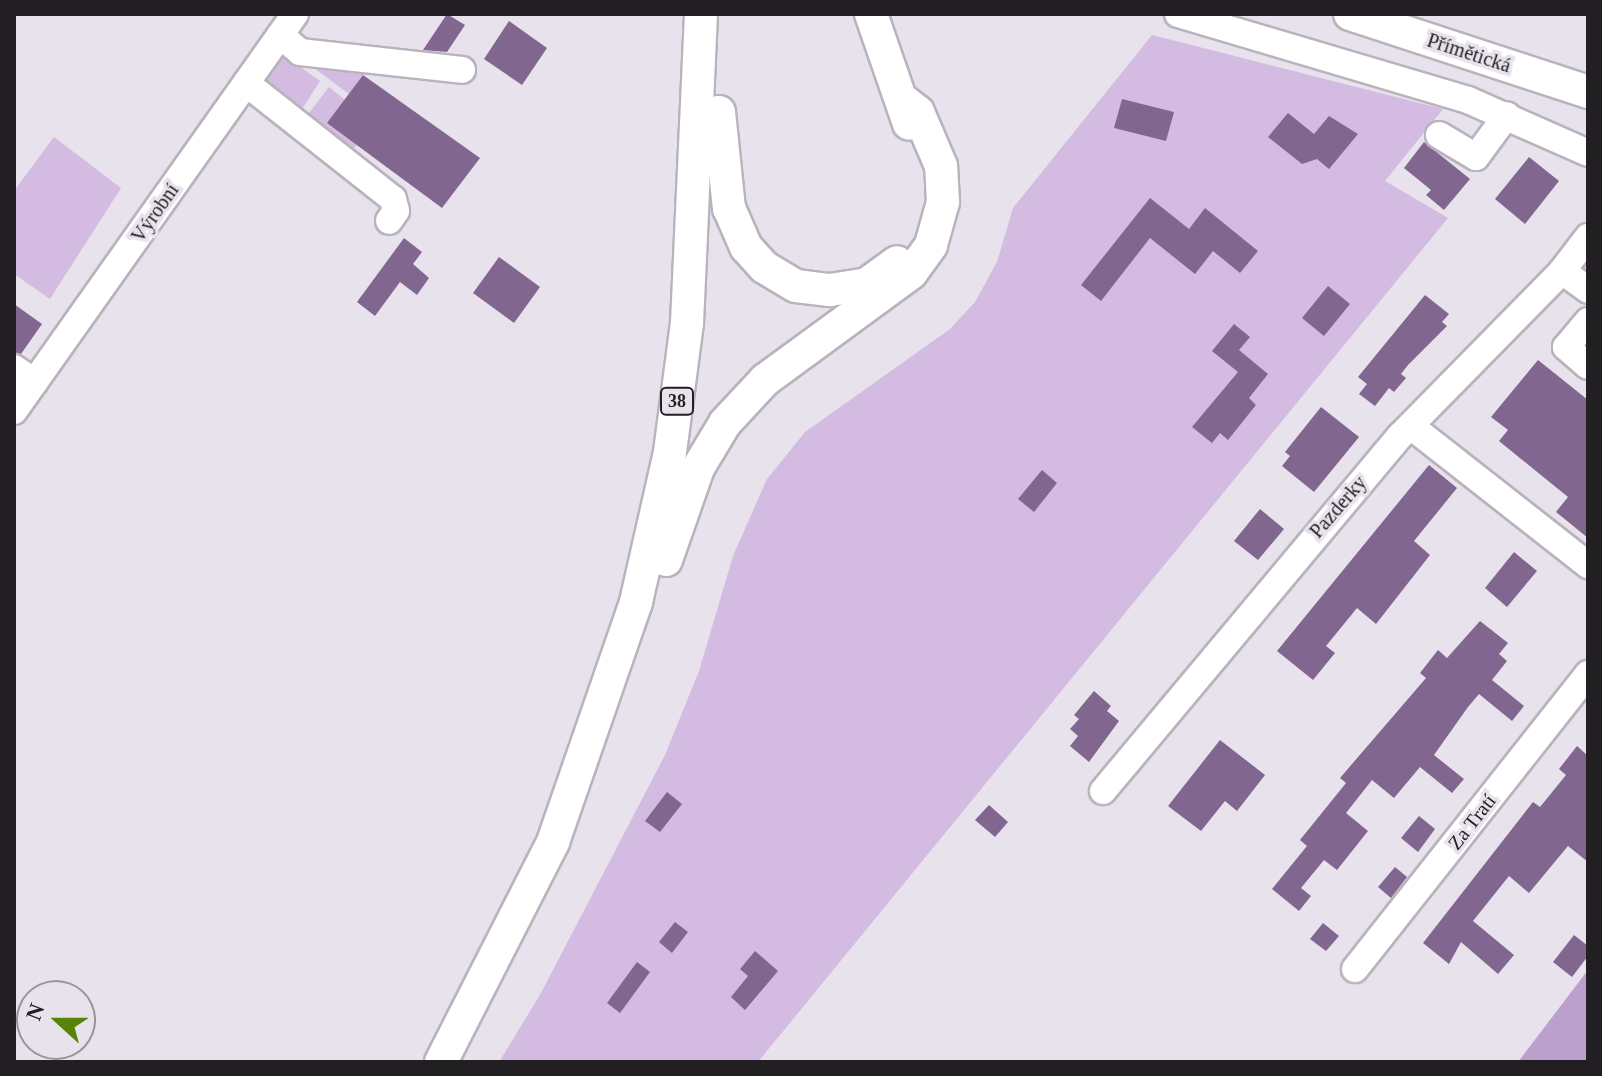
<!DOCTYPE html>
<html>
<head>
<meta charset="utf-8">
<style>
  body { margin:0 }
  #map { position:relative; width:1602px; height:1076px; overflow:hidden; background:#e8e2ec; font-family:"Times New Roman",serif }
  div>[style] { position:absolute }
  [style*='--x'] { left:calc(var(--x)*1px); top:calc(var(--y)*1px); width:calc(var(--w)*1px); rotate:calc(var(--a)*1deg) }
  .green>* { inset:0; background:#d4bbe2 }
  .forest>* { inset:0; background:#bb9fcc }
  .building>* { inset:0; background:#816690 }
  .roads { filter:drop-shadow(2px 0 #b9b3bd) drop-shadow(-2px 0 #b9b3bd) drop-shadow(0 2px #b9b3bd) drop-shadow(0 -2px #b9b3bd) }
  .minor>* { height:26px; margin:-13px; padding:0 13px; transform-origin:13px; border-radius:13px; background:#fff }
  .major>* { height:32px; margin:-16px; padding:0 16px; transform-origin:16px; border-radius:16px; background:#fff }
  span { translate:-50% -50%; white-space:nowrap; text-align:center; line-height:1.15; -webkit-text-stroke:7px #e8e2ec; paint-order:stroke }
  .shield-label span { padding:2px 6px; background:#e8e2ec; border:2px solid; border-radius:6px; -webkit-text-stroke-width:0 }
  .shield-label { font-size:18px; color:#211f22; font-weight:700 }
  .street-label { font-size:20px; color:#211f22 }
  .frame { position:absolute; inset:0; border:16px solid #211f22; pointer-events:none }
  .north { position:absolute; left:16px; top:980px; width:80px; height:80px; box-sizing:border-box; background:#e8e2ec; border:2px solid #98949b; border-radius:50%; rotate:291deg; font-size:22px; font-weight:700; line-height:32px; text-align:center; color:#211f22 }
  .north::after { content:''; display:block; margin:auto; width:28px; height:36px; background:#588208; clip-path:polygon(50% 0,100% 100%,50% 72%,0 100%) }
</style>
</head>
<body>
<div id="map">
  <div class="green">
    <div style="clip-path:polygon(1152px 35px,1443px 109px,1385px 181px,1448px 218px,758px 1062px,499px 1062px,541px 993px,665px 755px,699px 671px,733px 556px,767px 479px,805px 432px,950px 329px,975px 302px,997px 262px,1013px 208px)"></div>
    <div style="clip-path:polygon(280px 52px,320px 81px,300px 112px,274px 95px,266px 79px)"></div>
    <div style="clip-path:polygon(302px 59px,365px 72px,349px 94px)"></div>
    <div style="clip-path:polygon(329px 87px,345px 100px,357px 145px,352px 150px,306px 117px)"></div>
    <div style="clip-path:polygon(54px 137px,121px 188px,50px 299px,14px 274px,14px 191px)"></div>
  </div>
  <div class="forest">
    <div style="clip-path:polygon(1588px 970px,1588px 1062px,1518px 1062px)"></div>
  </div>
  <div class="building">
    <div style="clip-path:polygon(447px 14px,465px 25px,447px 52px,423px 50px)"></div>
    <div style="clip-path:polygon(509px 21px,547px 48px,522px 85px,484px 59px)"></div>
    <div style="clip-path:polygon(363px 75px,480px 158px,442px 208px,327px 123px)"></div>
    <div style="clip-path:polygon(1122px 99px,1174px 112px,1166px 141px,1114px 128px)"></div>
    <div style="clip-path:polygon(1288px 113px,1314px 134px,1329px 116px,1358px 134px,1329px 169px,1317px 159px,1302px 164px,1268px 137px)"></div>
    <div style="clip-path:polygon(1424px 142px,1470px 179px,1444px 210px,1426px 195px,1431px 190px,1404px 168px)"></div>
    <div style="clip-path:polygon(1529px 157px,1559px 181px,1525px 224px,1495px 199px)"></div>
    <div style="clip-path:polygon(1150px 198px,1189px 229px,1205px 208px,1258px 251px,1240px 273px,1213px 251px,1195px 274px,1150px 238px,1101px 301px,1081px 285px)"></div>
    <div style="clip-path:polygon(404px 238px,422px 252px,413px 264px,429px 278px,417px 295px,400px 282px,375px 316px,357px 302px)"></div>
    <div style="clip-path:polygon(499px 257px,540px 287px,514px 323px,473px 293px)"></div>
    <div style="clip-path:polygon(1328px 286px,1350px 304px,1324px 336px,1302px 318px)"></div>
    <div style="clip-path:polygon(1425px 295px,1449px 314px,1442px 322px,1447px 326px,1408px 365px,1401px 374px,1406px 378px,1394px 392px,1389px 388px,1375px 406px,1359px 394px,1367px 384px,1358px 377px)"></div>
    <div style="clip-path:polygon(14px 304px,42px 324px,21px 354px,14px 352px)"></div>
    <div style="clip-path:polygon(1234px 324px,1250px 337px,1239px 350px,1268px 374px,1249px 398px,1256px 405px,1228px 440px,1220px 433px,1212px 443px,1192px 427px,1238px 372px,1212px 351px)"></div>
    <div style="clip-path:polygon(1538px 360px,1588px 400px,1588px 538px,1556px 512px,1568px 497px,1499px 441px,1508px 430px,1491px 417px)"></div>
    <div style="clip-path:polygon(1321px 407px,1359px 437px,1314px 492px,1282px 466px,1290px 456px,1285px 452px)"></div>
    <div style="clip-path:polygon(1429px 465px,1457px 488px,1414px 541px,1430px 555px,1376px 624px,1357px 608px,1326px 646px,1335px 653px,1313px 680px,1277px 651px)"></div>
    <div style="clip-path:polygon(1042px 470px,1057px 483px,1034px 512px,1018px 499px)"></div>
    <div style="clip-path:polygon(1260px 509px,1284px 529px,1258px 560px,1234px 541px)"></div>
    <div style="clip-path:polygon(1514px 552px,1537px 571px,1507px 607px,1485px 588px)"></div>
    <div style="clip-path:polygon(1480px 621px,1508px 643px,1499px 654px,1507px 661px,1492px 680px,1524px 706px,1512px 721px,1479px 694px,1468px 707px,1434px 755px,1464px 779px,1452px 793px,1420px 767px,1394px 798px,1372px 780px,1346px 813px,1368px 831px,1337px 870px,1324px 860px,1301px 888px,1311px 896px,1299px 911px,1272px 889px,1307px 846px,1300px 840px,1346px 783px,1340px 778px,1426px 678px,1420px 673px,1438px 650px,1447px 658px)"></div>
    <div style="clip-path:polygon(1094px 691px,1111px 706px,1107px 711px,1119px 721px,1089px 762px,1070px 746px,1078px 736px,1070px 729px,1079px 719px,1074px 715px)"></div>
    <div style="clip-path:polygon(1220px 740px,1265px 775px,1237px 811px,1225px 801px,1201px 831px,1168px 806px)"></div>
    <div style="clip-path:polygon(1577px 746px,1588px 756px,1588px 862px,1568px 846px,1529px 893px,1509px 876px,1473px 921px,1514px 955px,1498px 974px,1461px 942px,1449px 964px,1423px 943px,1533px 802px,1540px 807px,1566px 775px,1559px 769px)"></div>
    <div style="clip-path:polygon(667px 792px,682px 804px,660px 832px,645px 821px)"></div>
    <div style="clip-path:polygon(989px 805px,1008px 822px,995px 837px,975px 820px)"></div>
    <div style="clip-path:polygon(1419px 816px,1435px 829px,1418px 852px,1401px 838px)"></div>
    <div style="clip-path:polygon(1395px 867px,1407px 877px,1391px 898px,1378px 887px)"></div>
    <div style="clip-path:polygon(675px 922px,688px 932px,672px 953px,659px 942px)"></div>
    <div style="clip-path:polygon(1323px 923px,1339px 936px,1326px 951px,1310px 939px)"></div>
    <div style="clip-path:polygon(1574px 935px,1588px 946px,1588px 956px,1572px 977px,1553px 962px)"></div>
    <div style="clip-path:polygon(755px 951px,778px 971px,745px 1010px,731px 997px,748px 976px,740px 969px)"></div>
    <div style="clip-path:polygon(637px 962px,650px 972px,620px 1013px,607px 1003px)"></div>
  </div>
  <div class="roads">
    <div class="minor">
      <div style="--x:1178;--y:14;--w:302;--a:16.5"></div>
      <div style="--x:1468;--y:100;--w:131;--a:23.8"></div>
      <div style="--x:280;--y:35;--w:26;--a:40"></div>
      <div style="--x:300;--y:52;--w:163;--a:6.3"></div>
      <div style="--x:246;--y:83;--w:187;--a:38.3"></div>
      <div style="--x:393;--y:199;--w:12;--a:76"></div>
      <div style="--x:396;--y:211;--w:12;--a:125"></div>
      <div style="--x:1439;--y:135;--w:43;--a:30.7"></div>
      <div style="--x:1476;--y:157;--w:52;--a:-53.6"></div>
      <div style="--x:1562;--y:271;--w:32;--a:36"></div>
      <div style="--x:1588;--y:321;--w:34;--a:130"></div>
      <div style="--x:1566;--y:347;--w:29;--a:41"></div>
      <div style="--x:14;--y:368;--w:25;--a:34"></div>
      <div style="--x:14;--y:411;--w:486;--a:-54.7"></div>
      <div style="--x:1412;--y:427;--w:224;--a:38.1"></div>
      <div style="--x:1103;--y:791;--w:463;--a:-50.1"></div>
      <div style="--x:1400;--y:436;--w:231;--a:-45.5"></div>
      <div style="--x:1562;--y:271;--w:43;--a:-52.6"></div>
      <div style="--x:1355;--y:969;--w:376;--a:-51.7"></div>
    </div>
    <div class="major">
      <div style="--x:871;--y:14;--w:116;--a:70.9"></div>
      <div style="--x:1350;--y:14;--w:250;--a:18.1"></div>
      <div style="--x:719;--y:112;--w:97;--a:84.1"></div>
      <div style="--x:729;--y:208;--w:43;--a:66.4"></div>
      <div style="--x:746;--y:247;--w:27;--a:48"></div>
      <div style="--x:764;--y:267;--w:37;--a:31"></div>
      <div style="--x:796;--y:286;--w:34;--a:7"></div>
      <div style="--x:830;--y:290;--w:37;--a:-9"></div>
      <div style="--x:867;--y:284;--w:37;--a:-36"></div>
      <div style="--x:666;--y:560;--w:97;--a:-70.8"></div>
      <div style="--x:698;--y:468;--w:52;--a:-59"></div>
      <div style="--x:725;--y:423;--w:59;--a:-47.1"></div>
      <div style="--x:765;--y:380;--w:181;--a:-36.2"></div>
      <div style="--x:911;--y:273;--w:34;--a:-54"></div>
      <div style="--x:931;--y:245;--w:45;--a:-74.4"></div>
      <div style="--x:943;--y:202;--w:36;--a:-93"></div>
      <div style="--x:941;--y:166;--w:59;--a:-113.1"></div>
      <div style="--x:918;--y:112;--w:16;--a:-142"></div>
      <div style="--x:441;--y:1062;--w:247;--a:-63"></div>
      <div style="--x:553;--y:842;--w:254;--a:-70.9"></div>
      <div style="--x:636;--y:602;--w:154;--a:-77.2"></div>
      <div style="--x:670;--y:452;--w:130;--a:-82.5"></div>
      <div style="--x:687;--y:323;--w:309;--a:-87.4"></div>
    </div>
  </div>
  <div class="shield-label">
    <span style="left:677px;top:401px">38</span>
  </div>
  <div class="street-label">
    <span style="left:1469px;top:53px;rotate:18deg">Přímětická</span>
    <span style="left:155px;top:213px;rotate:-55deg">Výrobní</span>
    <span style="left:1338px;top:507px;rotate:-49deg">Pazderky</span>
    <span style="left:1472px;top:822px;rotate:-52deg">Za Tratí</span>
  </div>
  <div class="frame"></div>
  <div class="north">N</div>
</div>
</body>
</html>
